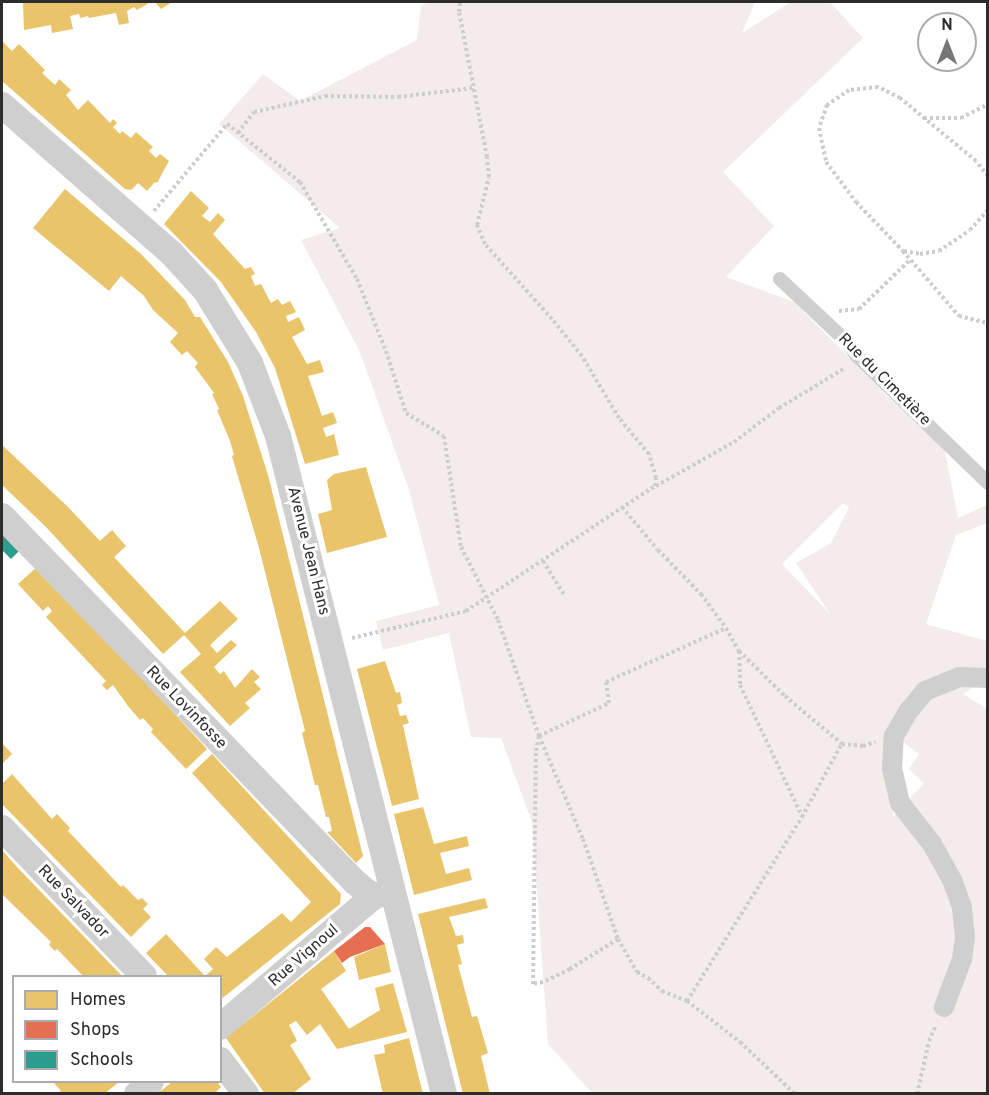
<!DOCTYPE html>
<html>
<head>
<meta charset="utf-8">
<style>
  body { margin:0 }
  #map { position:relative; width:989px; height:1095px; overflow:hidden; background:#fff; font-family:Overpass,sans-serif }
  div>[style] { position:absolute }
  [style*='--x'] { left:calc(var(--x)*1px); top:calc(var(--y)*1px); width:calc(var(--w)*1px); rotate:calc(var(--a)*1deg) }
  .green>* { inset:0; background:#f3ecea }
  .homes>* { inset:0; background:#e9c46a }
  .shops>* { inset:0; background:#e76f51 }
  .schools>* { inset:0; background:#2a9d8f }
  .path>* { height:4px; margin-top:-2px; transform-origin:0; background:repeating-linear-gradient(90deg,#cdcdcd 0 3px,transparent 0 6px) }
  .service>* { height:14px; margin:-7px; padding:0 7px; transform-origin:7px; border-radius:7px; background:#cfcfcf }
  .pedestrian>* { height:20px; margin:-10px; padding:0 10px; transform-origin:10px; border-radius:10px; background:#cfcfcf }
  .minor>* { height:26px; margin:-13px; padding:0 13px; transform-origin:13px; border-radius:13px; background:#cfcfcf }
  span { translate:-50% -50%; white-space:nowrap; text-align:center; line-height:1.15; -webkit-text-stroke:6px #fff; paint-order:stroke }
  .street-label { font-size:16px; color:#2c2c2c }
  .frame { position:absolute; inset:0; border:3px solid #2c2c2c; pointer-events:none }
  .legend { position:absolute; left:12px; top:975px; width:210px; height:108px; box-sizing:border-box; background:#fff; border:2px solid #ababab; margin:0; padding:8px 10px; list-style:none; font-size:18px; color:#2c2c2c }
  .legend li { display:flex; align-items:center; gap:12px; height:30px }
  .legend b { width:30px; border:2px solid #ababab }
  .north { position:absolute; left:917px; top:12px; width:60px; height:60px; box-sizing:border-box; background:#fff; border:2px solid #ababab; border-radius:50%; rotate:0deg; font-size:16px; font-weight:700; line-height:24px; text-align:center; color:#2c2c2c }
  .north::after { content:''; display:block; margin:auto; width:21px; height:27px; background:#767676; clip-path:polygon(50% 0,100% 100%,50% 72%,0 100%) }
</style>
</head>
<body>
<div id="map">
  <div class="green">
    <div style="clip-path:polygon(evenodd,428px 2px,755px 2px,742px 33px,791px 2px,830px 2px,863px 38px,723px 172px,774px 226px,726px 277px,794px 302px,888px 397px,944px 447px,958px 518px,987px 505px,987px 523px,956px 535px,926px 624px,987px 641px,987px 678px,963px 694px,987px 709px,987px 1093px,592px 1093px,548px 1044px,532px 822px,501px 738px,471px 737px,449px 633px,383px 650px,376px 621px,439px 605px,409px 490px,360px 352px,301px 240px,340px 228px,219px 124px,263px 74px,300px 101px,417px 40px,421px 6px,428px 2px,843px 503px,849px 507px,831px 543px,796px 563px,831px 615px,782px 564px,843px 503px,428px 2px,887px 730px,919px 754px,909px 769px,924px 783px,893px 817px,887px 730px)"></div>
  </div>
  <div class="homes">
    <div style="clip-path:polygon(23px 2px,151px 2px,137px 10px,134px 7px,127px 11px,129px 23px,119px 25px,116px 13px,89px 18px,88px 16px,80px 18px,79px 14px,70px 16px,73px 29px,52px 33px,51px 25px,24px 30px)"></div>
    <div style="clip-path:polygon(155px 2px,172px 2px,161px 9px)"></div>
    <div style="clip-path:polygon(2px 41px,12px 51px,19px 44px,45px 70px,42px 73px,55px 85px,59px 79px,71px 90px,66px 95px,78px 110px,88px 100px,110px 123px,113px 119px,117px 123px,113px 127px,120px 134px,122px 131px,131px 138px,136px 132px,153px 147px,149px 151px,156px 158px,160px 154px,169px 161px,157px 183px,155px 182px,147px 191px,138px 183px,131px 190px,125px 189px,2px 81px)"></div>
    <div style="clip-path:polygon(65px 189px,141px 254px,185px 300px,195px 317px,200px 317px,228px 362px,243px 396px,268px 475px,363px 856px,356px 863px,327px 832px,332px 831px,329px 817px,326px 817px,318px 785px,315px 785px,302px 733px,305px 731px,259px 548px,232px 456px,234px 455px,230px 441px,217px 410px,219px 409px,212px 394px,214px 393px,195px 367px,198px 363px,187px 351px,182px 355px,170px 342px,178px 333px,153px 310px,144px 296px,121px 276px,109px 291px,33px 228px)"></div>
    <div style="clip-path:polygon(191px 191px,209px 208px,202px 216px,210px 222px,218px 213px,225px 220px,213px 234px,245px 269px,251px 267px,255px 274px,251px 276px,255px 286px,261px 284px,271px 303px,278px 299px,282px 305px,290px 301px,296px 312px,286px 316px,288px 322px,299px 317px,305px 330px,292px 337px,307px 364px,320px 360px,324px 372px,308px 376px,322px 416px,333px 412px,337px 423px,323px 428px,326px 437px,334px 434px,339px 455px,305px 464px,275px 368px,256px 332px,221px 282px,164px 224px)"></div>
    <div style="clip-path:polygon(2px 445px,67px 506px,100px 541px,112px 530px,126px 546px,114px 557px,185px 633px,220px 601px,238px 619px,210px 645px,217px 653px,231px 640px,237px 645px,214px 667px,220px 674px,224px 671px,235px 688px,252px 669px,260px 677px,254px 682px,261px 689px,245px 703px,250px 708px,230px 726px,180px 672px,201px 654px,184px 635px,163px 654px,46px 527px,2px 485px)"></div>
    <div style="clip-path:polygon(366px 467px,387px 537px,327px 553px,318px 514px,332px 510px,327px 480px,334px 474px)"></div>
    <div style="clip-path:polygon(38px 566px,207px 749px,186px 769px,151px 732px,153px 729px,143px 718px,140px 720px,128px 706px,113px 685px,107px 690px,102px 685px,106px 681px,46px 617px,52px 611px,48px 606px,43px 611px,18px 584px)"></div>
    <div style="clip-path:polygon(385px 661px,396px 693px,400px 692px,402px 703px,397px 705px,400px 716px,406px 715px,409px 723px,403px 725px,419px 799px,392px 806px,357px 669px)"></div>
    <div style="clip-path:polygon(2px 743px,12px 754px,2px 764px)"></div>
    <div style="clip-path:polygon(212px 754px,341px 894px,340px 904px,220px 1000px,220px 976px,168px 976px,146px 953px,166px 934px,205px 976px,213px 969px,204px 959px,216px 947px,227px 957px,282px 913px,291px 922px,311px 902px,192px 773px)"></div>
    <div style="clip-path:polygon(12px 774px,52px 819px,57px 814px,70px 828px,68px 831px,121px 887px,123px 885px,138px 900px,142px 898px,148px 904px,143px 909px,151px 917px,131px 937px,2px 804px,2px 784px)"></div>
    <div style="clip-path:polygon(423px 807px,434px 844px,467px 836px,469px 846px,440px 853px,446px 874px,469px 868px,472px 880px,414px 895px,394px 814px)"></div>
    <div style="clip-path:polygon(2px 850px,17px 867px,122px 976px,83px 976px,57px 949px,55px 951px,49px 945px,51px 942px,2px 894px)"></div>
    <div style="clip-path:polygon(485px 898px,488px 908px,449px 917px,456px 936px,463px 935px,464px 943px,457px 945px,462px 964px,458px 965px,472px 1017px,477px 1016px,488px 1053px,481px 1056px,490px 1094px,463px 1094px,418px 914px)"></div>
    <div style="clip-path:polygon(385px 944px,391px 972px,359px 980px,354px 957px)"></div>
    <div style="clip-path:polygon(334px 951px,346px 971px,321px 989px,349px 1029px,380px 1010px,375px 988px,393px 983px,407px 1032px,337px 1049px,320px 1024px,307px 1035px,296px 1021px,289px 1025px,297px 1041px,290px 1045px,311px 1079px,292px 1094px,265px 1094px,226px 1038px)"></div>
    <div style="clip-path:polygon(409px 1038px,423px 1094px,383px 1094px,374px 1055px,385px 1053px,384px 1045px)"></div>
    <div style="clip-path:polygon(53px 1082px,119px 1082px,104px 1094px,57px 1094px,61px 1091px)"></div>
    <div style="clip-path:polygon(172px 1082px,217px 1082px,221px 1087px,214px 1094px,157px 1094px)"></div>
  </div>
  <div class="shops">
    <div style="clip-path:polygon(365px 927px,370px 927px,385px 944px,350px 957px,342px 963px,334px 951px)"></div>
  </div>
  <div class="schools">
    <div style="clip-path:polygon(2px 532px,20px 550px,11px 559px,2px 550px)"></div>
  </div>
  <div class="path">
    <div style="--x:924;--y:118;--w:37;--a:0"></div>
    <div style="--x:961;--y:118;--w:30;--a:-27"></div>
    <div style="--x:238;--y:133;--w:26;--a:-53"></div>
    <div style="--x:254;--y:112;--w:73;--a:-12.7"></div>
    <div style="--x:325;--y:96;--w:73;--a:0.8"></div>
    <div style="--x:398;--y:97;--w:76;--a:-6.8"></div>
    <div style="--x:988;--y:176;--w:19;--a:-129"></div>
    <div style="--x:976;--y:161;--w:99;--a:-140.3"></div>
    <div style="--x:900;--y:98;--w:25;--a:-153"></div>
    <div style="--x:878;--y:87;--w:29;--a:174"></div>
    <div style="--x:849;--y:90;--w:27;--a:146"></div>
    <div style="--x:827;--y:105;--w:24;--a:109"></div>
    <div style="--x:819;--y:128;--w:35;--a:78"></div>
    <div style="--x:826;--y:162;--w:50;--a:53.1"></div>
    <div style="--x:856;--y:202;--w:68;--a:46.2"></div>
    <div style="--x:903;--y:251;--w:86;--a:49.3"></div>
    <div style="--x:959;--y:316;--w:30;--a:14"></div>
    <div style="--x:154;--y:211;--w:114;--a:-50"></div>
    <div style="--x:227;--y:124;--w:93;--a:38.5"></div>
    <div style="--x:300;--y:182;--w:113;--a:59.6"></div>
    <div style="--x:357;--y:279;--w:78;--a:68.1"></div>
    <div style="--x:386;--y:351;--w:65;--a:72.1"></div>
    <div style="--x:406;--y:413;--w:44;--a:31.2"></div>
    <div style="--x:444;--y:436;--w:112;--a:81.3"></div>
    <div style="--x:461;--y:547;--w:82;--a:63.1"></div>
    <div style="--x:498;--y:620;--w:123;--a:70.5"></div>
    <div style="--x:539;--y:736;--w:112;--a:66.9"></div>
    <div style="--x:583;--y:839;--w:106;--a:70.7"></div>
    <div style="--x:618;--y:939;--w:38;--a:60"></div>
    <div style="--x:637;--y:972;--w:13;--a:29"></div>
    <div style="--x:648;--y:978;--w:19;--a:43"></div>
    <div style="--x:662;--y:991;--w:27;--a:22"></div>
    <div style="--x:687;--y:1001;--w:67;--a:37.7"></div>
    <div style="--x:740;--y:1042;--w:76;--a:43.4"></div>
    <div style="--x:904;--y:251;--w:16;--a:11"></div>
    <div style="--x:920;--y:254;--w:19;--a:-9"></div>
    <div style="--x:939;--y:251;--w:37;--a:-34"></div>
    <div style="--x:970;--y:230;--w:27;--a:-48"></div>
    <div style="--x:839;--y:311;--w:20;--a:-6"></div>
    <div style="--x:859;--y:309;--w:71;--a:-43.9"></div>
    <div style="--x:656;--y:486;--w:90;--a:-29.4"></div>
    <div style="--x:734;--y:442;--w:56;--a:-37.1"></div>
    <div style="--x:779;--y:408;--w:77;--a:-31.2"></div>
    <div style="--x:622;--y:507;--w:56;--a:50.1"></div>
    <div style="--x:658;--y:550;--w:62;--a:45.7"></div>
    <div style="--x:701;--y:594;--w:42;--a:53.7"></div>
    <div style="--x:726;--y:628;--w:26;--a:61"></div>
    <div style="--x:739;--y:651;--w:64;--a:44.4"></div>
    <div style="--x:785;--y:696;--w:75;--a:40.1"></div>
    <div style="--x:842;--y:744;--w:21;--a:5"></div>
    <div style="--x:863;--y:746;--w:13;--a:-18"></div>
    <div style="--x:543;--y:561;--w:39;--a:58"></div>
    <div style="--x:352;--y:638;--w:117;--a:-13.3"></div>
    <div style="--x:466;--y:611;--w:227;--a:-33.5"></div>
    <div style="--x:655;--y:486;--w:8;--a:-83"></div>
    <div style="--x:656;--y:478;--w:25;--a:-106"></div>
    <div style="--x:649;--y:454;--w:47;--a:-129.8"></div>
    <div style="--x:619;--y:418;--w:72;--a:-120.8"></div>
    <div style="--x:582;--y:356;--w:48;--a:-129"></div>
    <div style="--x:552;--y:319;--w:101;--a:-131.8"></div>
    <div style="--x:485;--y:244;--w:21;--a:-113"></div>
    <div style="--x:477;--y:225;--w:49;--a:-76"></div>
    <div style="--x:489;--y:177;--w:20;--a:-96"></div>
    <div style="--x:487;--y:157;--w:148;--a:-100.9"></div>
    <div style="--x:459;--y:12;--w:10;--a:-84"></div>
    <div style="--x:739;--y:651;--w:34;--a:88"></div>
    <div style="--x:740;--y:685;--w:145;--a:64.7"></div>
    <div style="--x:618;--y:939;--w:57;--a:148"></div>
    <div style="--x:570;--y:969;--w:30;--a:154"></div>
    <div style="--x:543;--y:982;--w:10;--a:169"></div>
    <div style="--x:533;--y:984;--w:233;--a:-89.3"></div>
    <div style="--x:536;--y:751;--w:15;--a:-79"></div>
    <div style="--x:539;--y:736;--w:77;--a:-25.2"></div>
    <div style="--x:609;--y:703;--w:21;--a:-98"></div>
    <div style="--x:606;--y:682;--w:132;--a:-24.2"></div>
    <div style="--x:687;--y:1001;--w:217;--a:-58"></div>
    <div style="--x:802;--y:817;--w:82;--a:-61.6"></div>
    <div style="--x:917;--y:1094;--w:54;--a:-77.2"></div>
    <div style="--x:929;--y:1041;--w:17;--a:-66"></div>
  </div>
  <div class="service">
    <div style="--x:780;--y:279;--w:91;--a:43.2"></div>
    <div style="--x:846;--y:341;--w:19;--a:54"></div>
    <div style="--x:857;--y:356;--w:182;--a:44.1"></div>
  </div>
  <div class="pedestrian">
    <div style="--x:944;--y:1007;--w:51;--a:-69.4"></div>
    <div style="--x:962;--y:959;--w:22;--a:-82"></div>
    <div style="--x:965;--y:937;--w:30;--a:-96"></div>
    <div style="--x:962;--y:907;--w:29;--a:-110"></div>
    <div style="--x:952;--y:880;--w:41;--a:-119.1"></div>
    <div style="--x:932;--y:844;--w:52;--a:-128"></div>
    <div style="--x:900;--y:803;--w:35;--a:-103"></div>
    <div style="--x:892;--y:769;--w:33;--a:-87"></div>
    <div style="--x:894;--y:736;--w:28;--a:-60"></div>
    <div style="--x:908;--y:712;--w:27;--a:-51"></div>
    <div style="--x:925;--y:691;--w:37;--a:-22"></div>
    <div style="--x:959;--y:677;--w:29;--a:2"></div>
  </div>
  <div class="minor">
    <div style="--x:2;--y:105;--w:226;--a:41.2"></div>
    <div style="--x:172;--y:254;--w:49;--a:47.5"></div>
    <div style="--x:205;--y:290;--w:86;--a:58.3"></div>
    <div style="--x:250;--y:363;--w:78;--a:69"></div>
    <div style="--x:278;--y:436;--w:679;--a:75.84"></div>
    <div style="--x:2;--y:516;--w:508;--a:46.04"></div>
    <div style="--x:355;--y:882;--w:23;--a:40"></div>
    <div style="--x:2;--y:828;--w:205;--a:46.2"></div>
    <div style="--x:220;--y:1027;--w:201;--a:-40.4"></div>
    <div style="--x:373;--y:897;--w:17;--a:-21"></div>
    <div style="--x:220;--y:1060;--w:43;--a:52.6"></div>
    <div style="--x:137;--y:1094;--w:18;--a:-41"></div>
  </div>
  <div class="street-label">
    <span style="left:884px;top:380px;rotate:45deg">Rue du Cimetière</span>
    <span style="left:308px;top:551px;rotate:76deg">Avenue Jean Hans</span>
    <span style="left:186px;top:708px;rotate:46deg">Rue Lovinfosse</span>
    <span style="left:73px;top:902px;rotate:46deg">Rue Salvador</span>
    <span style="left:304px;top:956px;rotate:-41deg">Rue Vignoul</span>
  </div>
  <div class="frame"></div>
  <ul class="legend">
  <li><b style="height:16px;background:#e9c46a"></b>Homes</li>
  <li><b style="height:16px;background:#e76f51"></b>Shops</li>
  <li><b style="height:16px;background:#2a9d8f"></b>Schools</li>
  </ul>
  <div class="north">N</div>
</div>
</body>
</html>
